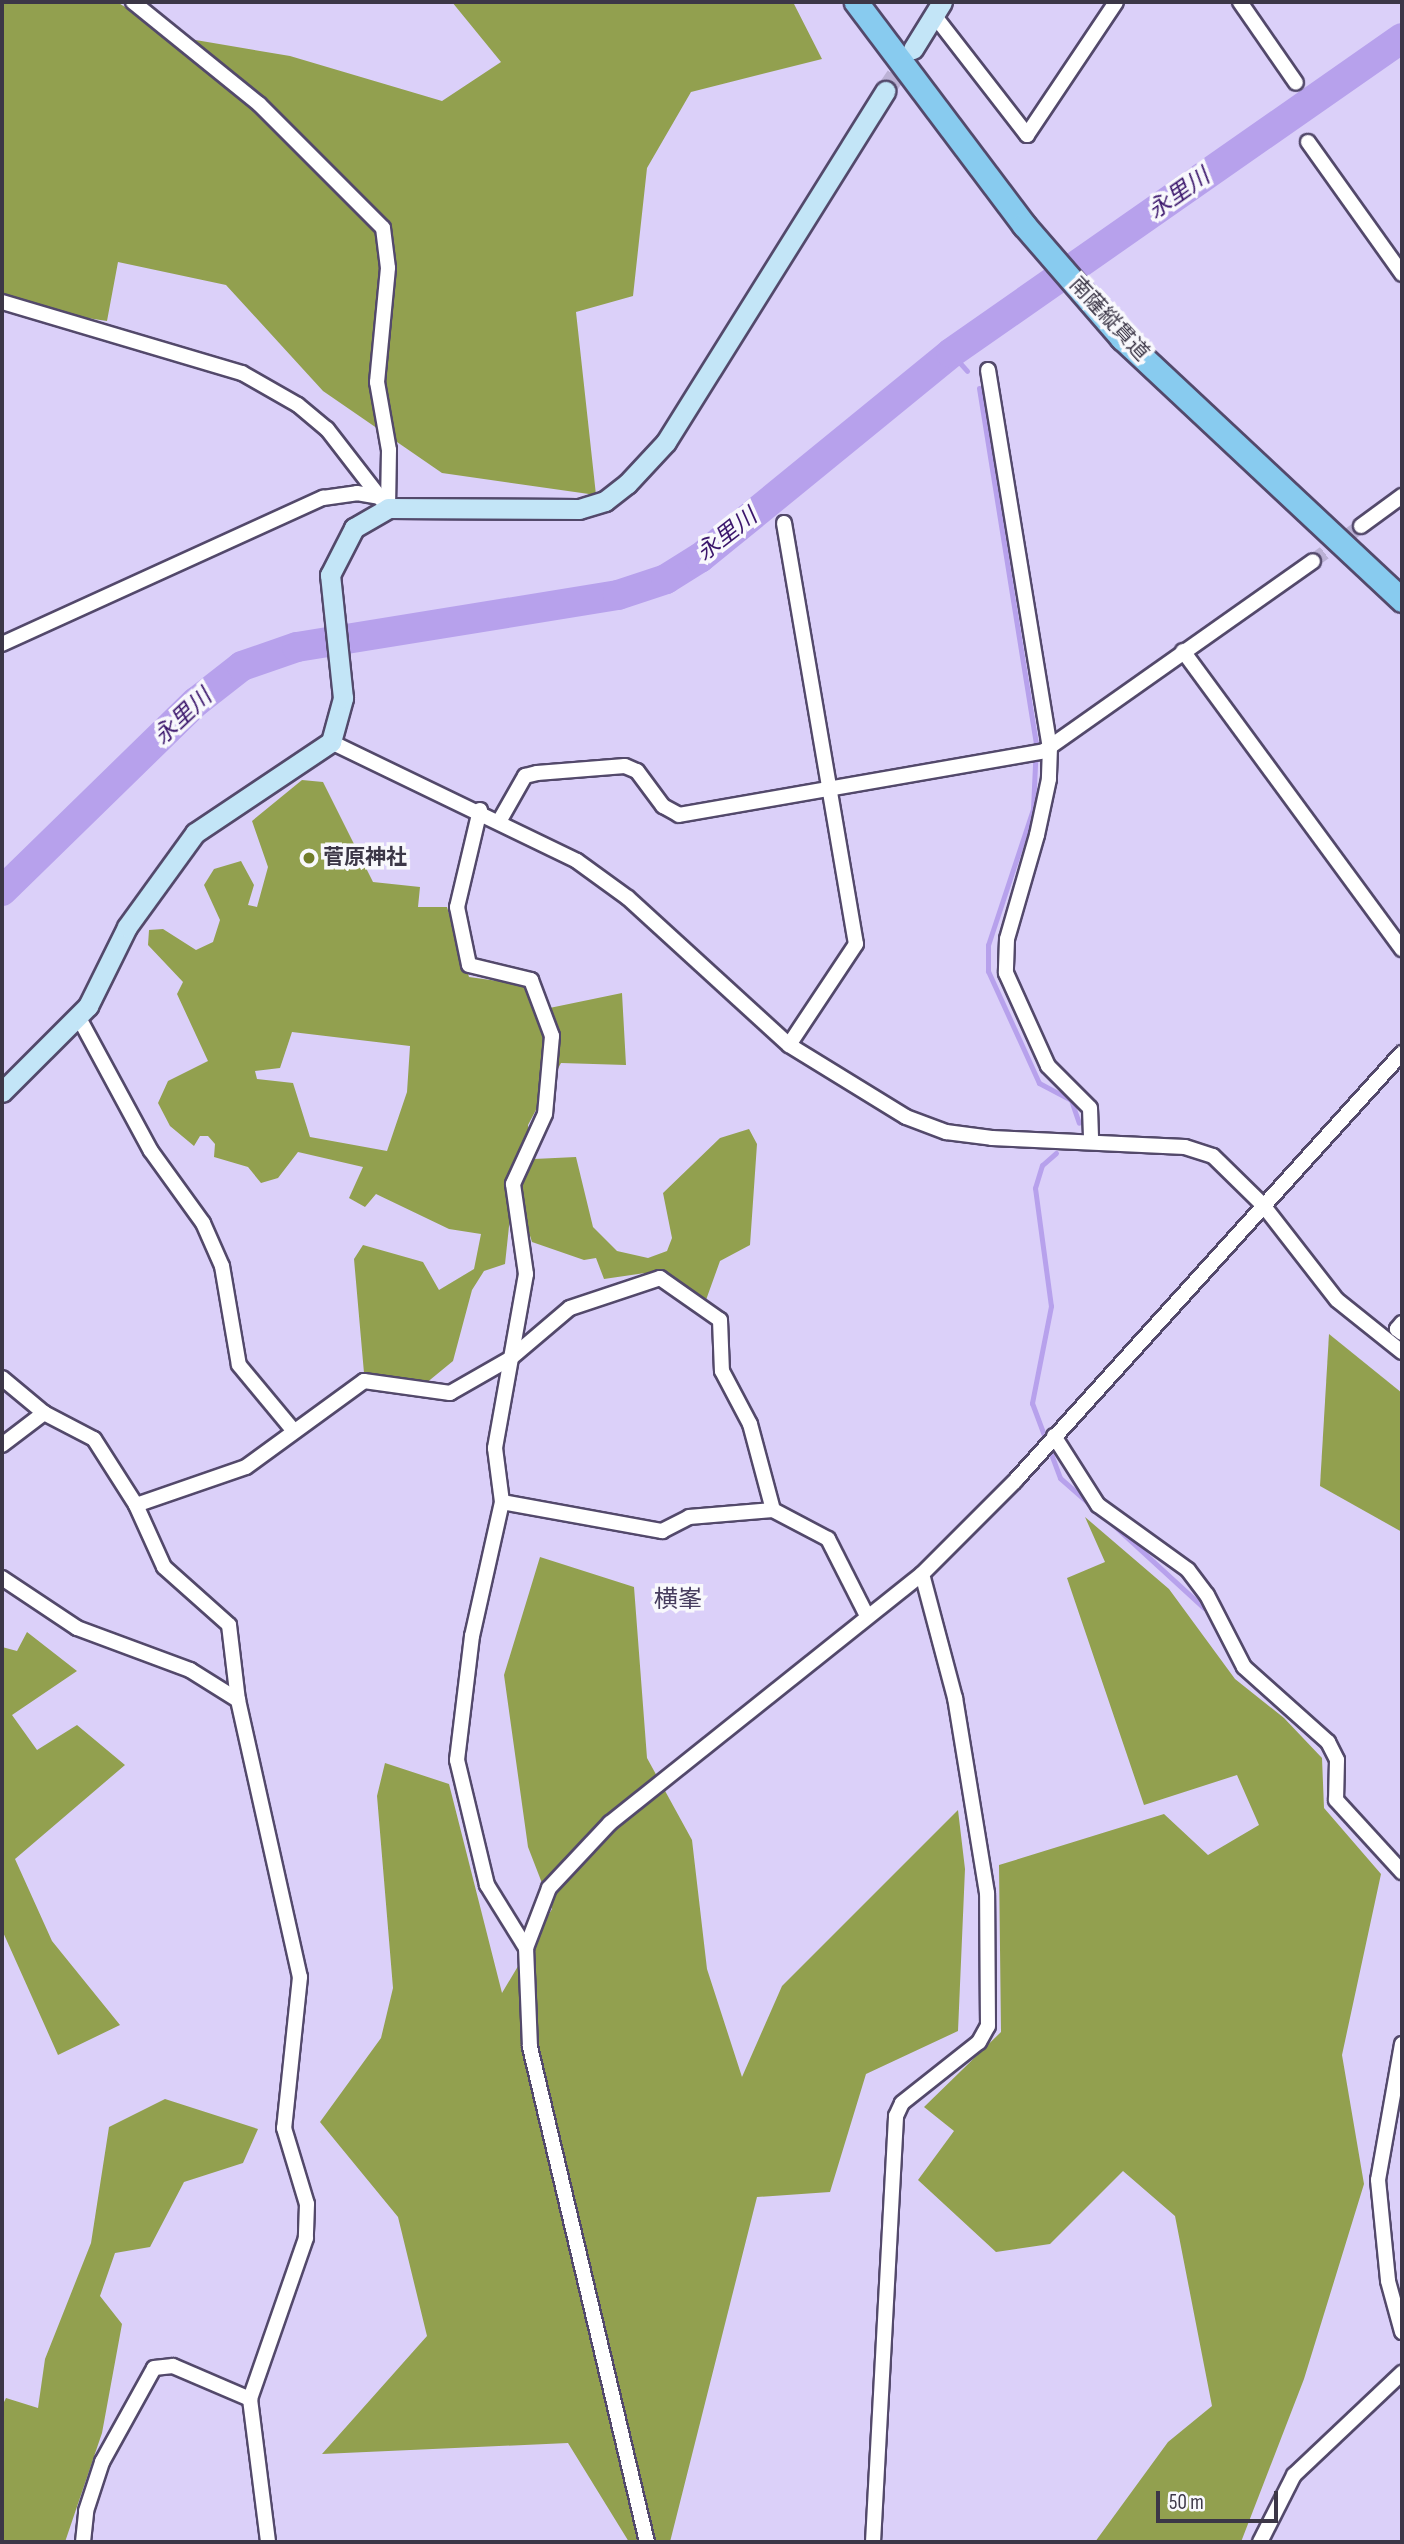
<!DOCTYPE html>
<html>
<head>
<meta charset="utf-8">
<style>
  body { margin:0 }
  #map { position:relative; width:1404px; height:2544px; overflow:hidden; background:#dbd0f9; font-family:"Sofia Sans Condensed","Noto Sans JP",sans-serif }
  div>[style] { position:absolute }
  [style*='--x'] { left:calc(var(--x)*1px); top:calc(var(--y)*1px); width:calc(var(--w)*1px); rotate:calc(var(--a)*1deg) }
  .forest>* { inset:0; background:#92a04f }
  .stream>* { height:5px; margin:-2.5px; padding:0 2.5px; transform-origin:2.5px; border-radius:2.5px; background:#b7a1ec }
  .river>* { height:30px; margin:-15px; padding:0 15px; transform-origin:15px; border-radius:15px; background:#b7a1ec }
  .street-tunnel>* { height:14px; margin-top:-7px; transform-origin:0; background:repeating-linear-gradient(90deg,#bbb1d5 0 14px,transparent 0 21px) }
  .secondary-tunnel>* { height:19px; margin-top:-9.5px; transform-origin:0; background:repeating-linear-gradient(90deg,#bbb1d5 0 19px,transparent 0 29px) }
  .roads { filter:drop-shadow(2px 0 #53496b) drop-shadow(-2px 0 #53496b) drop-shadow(0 2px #53496b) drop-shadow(0 -2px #53496b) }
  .street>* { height:14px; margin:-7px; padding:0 7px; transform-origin:7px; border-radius:7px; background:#fff }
  .secondary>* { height:19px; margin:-9.5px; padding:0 9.5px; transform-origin:9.5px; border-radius:9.5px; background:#c3e5f7 }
  .primary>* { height:23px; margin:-11.5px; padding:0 11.5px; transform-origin:11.5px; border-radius:11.5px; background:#88cbef }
  .dots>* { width:19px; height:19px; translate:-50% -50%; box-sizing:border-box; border:4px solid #f8f8fc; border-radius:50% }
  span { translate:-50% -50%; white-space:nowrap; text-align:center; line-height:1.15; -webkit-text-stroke:7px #f8f8fc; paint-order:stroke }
  .street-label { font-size:21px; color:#3c3747 }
  .poi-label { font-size:21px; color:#3c3747; font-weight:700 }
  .left { translate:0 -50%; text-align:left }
  .water-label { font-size:23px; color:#3a156b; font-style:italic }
  .quarter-label { font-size:24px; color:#463c5d }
  .frame { position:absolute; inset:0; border:4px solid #3c3747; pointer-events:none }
  .scale { position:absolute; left:1156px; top:2491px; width:122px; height:32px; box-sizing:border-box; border:4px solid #3c3747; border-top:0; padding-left:9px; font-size:21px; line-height:24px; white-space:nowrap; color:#3c3747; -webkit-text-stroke:5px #f8f8fc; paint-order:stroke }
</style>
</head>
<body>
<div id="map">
  <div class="forest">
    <div style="clip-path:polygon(2px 2px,117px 2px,172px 36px,290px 56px,442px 101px,501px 62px,452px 2px,793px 2px,822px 59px,691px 92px,647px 168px,633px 296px,576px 312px,596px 495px,442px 473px,323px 391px,226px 285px,118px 262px,107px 321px,2px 305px)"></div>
    <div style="clip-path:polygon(evenodd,302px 780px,323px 782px,373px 882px,420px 887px,418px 907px,447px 907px,469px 977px,525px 985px,535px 1011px,622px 993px,626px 1065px,561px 1063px,528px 1125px,534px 1159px,576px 1157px,593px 1227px,617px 1251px,648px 1258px,667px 1251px,672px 1238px,663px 1193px,720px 1138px,749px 1129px,757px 1144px,750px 1245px,720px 1261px,706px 1300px,645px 1273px,604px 1279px,596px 1258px,584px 1260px,532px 1242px,524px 1217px,510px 1217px,505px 1264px,484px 1271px,472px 1290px,453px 1361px,425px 1384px,364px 1373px,354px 1259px,363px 1245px,423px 1262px,439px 1290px,474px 1269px,481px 1234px,449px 1229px,376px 1194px,365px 1207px,349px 1198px,363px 1167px,298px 1152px,278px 1178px,261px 1183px,248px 1167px,214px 1157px,215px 1144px,208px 1136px,200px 1136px,194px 1146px,170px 1126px,158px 1103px,168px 1081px,208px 1061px,177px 994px,183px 982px,148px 945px,149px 930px,163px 929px,196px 950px,213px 942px,220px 920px,204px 885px,214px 869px,241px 861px,254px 885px,248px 905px,257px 907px,268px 867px,252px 821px,302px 780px,292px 1032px,410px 1046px,407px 1092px,387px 1151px,310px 1137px,293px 1083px,257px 1079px,255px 1071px,280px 1068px,292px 1032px)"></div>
    <div style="clip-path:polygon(1329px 1334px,1402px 1393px,1402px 1532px,1320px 1486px)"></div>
    <div style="clip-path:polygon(1085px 1517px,1169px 1589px,1235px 1679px,1284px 1718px,1322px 1758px,1324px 1808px,1381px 1874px,1342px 2055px,1364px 2184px,1304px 2379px,1241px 2542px,1095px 2542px,1168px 2442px,1212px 2406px,1175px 2216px,1123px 2171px,1050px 2244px,996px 2252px,918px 2180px,954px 2131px,924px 2107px,1001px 2032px,999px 1865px,1164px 1814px,1208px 1855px,1259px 1825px,1237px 1775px,1144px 1805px,1067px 1578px,1105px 1562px)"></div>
    <div style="clip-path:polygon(540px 1557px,634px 1587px,647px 1758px,692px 1840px,707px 1969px,742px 2077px,782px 1986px,958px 1810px,965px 1869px,958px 2031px,866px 2074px,830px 2192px,757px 2197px,670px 2542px,629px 2542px,568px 2443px,322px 2454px,427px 2336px,398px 2217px,320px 2122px,381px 2038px,393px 1988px,377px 1796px,385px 1763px,449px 1784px,502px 1993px,552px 1909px,528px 1847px,504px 1675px)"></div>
    <div style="clip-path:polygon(27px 1632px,77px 1671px,12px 1715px,37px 1750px,77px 1725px,125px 1765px,15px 1859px,52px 1941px,120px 2025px,58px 2055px,2px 1930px,2px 1647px,17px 1651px)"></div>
    <div style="clip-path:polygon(165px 2099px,258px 2129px,243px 2163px,184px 2182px,150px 2247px,115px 2253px,100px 2296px,122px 2324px,102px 2433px,65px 2542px,2px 2542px,2px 2406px,6px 2398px,38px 2408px,45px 2359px,91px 2243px,109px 2127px)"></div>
  </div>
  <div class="stream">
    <div style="--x:951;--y:353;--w:24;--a:48"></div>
    <div style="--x:979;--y:388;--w:360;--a:80.9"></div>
    <div style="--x:1036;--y:743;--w:66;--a:92.6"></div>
    <div style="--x:1033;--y:809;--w:143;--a:108.3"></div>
    <div style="--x:988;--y:945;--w:26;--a:90"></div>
    <div style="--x:988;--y:971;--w:123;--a:65.5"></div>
    <div style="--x:1039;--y:1083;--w:36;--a:28"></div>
    <div style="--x:1071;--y:1100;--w:24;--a:71"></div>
    <div style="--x:1056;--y:1153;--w:18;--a:139"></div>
    <div style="--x:1042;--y:1165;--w:24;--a:107"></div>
    <div style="--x:1035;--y:1188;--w:119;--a:82.3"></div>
    <div style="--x:1051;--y:1306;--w:99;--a:101.1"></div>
    <div style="--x:1032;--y:1403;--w:80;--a:69.5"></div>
    <div style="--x:1060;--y:1478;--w:44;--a:41.3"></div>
    <div style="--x:1108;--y:1520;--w:130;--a:42.5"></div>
  </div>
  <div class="river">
    <div style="--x:2;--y:891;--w:271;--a:-44.3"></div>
    <div style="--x:196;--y:702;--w:58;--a:-38"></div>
    <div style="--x:242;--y:666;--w:58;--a:-19.1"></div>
    <div style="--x:297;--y:647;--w:325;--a:-9.2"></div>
    <div style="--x:618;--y:595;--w:51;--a:-18.4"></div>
    <div style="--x:666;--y:579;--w:40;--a:-32"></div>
    <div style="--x:700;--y:558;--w:324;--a:-39.2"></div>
    <div style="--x:951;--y:353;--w:550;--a:-34.93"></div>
  </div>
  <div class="street-tunnel">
    <div style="--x:1313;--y:561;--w:59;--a:-36.1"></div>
  </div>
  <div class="secondary-tunnel">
    <div style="--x:885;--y:91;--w:45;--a:-56"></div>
  </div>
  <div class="roads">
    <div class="street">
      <div style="--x:133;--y:2;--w:162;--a:39"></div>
      <div style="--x:259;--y:104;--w:175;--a:45"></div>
      <div style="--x:383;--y:228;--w:40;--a:82.9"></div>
      <div style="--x:388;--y:268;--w:115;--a:95.5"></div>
      <div style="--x:377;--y:382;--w:69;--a:80"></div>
      <div style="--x:389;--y:450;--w:58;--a:91"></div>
      <div style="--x:1240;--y:2;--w:98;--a:55.3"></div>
      <div style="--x:934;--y:15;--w:152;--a:52.2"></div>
      <div style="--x:1027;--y:135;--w:160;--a:-56.2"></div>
      <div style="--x:1308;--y:142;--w:162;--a:54.5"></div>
      <div style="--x:2;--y:302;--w:250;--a:16.5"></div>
      <div style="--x:242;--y:373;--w:64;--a:29.7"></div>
      <div style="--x:298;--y:405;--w:38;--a:40"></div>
      <div style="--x:327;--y:429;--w:100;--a:52.3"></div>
      <div style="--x:988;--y:370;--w:382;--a:80.7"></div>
      <div style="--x:1050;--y:747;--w:32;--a:92"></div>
      <div style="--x:1049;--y:779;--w:57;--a:102.1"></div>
      <div style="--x:1037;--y:835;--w:108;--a:106.1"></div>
      <div style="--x:1007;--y:939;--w:34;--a:92"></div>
      <div style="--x:1006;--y:973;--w:102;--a:65.7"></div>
      <div style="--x:1048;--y:1066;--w:59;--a:45"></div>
      <div style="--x:1090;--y:1108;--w:33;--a:88"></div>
      <div style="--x:784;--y:523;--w:427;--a:80.3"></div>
      <div style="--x:856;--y:944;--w:121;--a:123.6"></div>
      <div style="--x:1361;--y:526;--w:51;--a:-36.2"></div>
      <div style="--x:2;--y:644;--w:353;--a:-24.5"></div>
      <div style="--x:323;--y:498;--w:34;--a:-8"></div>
      <div style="--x:357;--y:493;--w:22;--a:10"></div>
      <div style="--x:1183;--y:651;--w:370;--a:53.7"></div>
      <div style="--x:331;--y:742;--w:273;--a:25.8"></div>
      <div style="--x:577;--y:861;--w:63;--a:36"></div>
      <div style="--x:628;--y:898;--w:218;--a:42.4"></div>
      <div style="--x:789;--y:1045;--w:137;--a:31.6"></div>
      <div style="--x:906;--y:1117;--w:43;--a:20.6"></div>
      <div style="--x:946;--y:1132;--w:46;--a:7.4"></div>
      <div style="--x:992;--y:1138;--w:193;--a:2.7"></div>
      <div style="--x:1185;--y:1147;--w:29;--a:18"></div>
      <div style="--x:1213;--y:1156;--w:70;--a:44.4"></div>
      <div style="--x:1263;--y:1205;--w:120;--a:52.1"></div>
      <div style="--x:1337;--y:1300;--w:83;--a:38.7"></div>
      <div style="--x:480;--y:810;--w:100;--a:103.3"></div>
      <div style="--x:457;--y:907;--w:59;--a:78.3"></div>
      <div style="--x:469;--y:965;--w:64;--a:13.6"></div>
      <div style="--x:531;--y:980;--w:60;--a:69.4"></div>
      <div style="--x:552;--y:1036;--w:78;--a:95.1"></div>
      <div style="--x:545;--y:1114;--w:77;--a:114.6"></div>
      <div style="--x:513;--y:1184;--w:91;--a:81.8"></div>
      <div style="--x:526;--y:1274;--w:177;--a:100.1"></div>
      <div style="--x:495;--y:1448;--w:54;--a:82.6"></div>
      <div style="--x:502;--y:1502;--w:137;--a:102.6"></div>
      <div style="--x:472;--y:1636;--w:125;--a:96.9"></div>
      <div style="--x:457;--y:1760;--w:129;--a:76.5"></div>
      <div style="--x:487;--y:1885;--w:74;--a:58.2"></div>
      <div style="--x:500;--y:820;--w:51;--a:-60.4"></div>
      <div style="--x:525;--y:776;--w:12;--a:-14"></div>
      <div style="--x:537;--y:773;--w:88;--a:-4.5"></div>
      <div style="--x:625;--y:766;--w:13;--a:23"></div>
      <div style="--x:637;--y:771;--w:44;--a:53.4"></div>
      <div style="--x:663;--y:806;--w:18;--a:29"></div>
      <div style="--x:679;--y:815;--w:371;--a:-9.9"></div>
      <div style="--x:1044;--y:751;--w:329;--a:-35.2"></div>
      <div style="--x:79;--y:1018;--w:151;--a:61.6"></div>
      <div style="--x:151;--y:1151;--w:89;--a:54.2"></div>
      <div style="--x:203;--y:1223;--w:47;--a:66.2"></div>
      <div style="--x:222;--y:1266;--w:100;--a:80.3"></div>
      <div style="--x:239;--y:1365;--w:85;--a:50.3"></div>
      <div style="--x:1402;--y:1323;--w:8;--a:130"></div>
      <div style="--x:1397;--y:1329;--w:6;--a:39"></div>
      <div style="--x:2;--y:1378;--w:55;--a:39.8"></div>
      <div style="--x:44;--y:1413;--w:56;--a:27.5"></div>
      <div style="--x:94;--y:1439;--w:78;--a:57.5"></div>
      <div style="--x:136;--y:1505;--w:68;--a:65.7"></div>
      <div style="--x:164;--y:1567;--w:87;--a:41.7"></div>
      <div style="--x:229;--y:1625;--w:76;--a:83.2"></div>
      <div style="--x:238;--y:1700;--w:284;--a:77.4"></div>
      <div style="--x:300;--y:1977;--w:152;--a:96"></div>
      <div style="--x:284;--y:2128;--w:79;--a:73.2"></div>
      <div style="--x:307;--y:2204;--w:34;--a:92"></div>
      <div style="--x:306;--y:2238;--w:170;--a:109.2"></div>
      <div style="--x:250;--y:2399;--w:144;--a:82.8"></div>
      <div style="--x:1054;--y:1436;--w:82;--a:57.5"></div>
      <div style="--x:1098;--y:1505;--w:111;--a:35.8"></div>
      <div style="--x:1188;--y:1570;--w:31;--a:53"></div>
      <div style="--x:1207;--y:1595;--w:81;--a:62.8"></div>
      <div style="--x:1244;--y:1667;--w:113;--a:41.8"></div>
      <div style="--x:1328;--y:1742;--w:20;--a:63"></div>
      <div style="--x:1337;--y:1760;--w:40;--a:91.4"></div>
      <div style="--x:1336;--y:1800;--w:98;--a:47.5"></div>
      <div style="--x:2;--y:1445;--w:53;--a:-37.3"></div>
      <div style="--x:502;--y:1502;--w:163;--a:10.3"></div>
      <div style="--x:662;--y:1531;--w:30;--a:-27"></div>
      <div style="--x:689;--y:1517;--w:84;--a:-4.8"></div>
      <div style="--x:773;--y:1510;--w:62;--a:27.8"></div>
      <div style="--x:828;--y:1539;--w:84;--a:63.1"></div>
      <div style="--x:136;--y:1505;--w:116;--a:-19.1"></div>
      <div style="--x:246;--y:1467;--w:146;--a:-36.1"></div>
      <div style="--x:364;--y:1381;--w:87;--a:7.9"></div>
      <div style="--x:450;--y:1393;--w:70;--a:-29.8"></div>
      <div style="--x:511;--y:1358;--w:77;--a:-40.3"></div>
      <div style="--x:570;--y:1308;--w:95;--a:-18.4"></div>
      <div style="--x:660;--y:1278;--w:73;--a:35"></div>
      <div style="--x:720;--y:1320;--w:51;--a:87.8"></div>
      <div style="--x:722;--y:1371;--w:60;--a:62.2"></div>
      <div style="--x:750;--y:1424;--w:89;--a:75"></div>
      <div style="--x:2;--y:1578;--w:90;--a:33.7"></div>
      <div style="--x:77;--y:1628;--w:121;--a:20.4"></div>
      <div style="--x:190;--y:1670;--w:57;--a:32"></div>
      <div style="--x:1402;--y:2044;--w:138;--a:100"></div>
      <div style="--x:1378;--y:2180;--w:101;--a:84.3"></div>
      <div style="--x:1388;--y:2281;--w:53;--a:74.6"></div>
      <div style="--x:83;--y:2542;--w:31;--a:-84"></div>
      <div style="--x:86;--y:2511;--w:52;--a:-71.9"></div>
      <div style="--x:102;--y:2462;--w:107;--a:-61"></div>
      <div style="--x:154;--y:2368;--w:19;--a:-6"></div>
      <div style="--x:173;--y:2366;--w:84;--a:23.2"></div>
      <div style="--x:647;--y:2542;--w:509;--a:-103.3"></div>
      <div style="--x:530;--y:2047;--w:99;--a:-92.3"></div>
      <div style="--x:526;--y:1948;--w:64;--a:-69"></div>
      <div style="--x:549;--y:1888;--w:89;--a:-46.8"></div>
      <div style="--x:610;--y:1823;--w:399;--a:-38.6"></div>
      <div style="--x:922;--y:1574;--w:132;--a:-45"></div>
      <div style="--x:1015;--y:1481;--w:577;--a:-47.88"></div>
      <div style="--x:873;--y:2542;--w:427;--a:-86.9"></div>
      <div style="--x:896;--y:2116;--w:14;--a:-65"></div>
      <div style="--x:902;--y:2103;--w:98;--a:-38.4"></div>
      <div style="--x:979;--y:2042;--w:18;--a:-61"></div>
      <div style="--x:988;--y:2026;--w:133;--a:-90.4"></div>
      <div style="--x:987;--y:1893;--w:198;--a:-99.3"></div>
      <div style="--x:955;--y:1698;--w:128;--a:-104.9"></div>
      <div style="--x:1260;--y:2542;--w:75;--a:-63.1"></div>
      <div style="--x:1294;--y:2475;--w:149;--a:-43.4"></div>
    </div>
    <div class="secondary">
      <div style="--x:913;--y:49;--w:55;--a:-58.3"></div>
      <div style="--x:2;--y:1092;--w:122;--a:-45"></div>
      <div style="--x:88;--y:1006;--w:88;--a:-63.7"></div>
      <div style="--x:127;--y:927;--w:116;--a:-54.1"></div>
      <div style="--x:195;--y:833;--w:164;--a:-33.8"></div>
      <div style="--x:331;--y:742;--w:46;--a:-74.7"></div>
      <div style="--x:343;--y:698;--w:124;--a:-96"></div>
      <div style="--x:330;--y:575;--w:53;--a:-62.9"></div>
      <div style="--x:354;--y:528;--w:39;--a:-30"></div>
      <div style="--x:388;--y:508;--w:191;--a:0.3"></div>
      <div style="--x:579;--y:509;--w:27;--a:-17"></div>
      <div style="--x:605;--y:501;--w:28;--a:-38"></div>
      <div style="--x:627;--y:484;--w:57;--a:-47.1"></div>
      <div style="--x:666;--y:442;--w:414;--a:-58"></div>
    </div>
    <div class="primary">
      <div style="--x:856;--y:2;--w:279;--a:53"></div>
      <div style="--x:1024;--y:225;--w:150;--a:49.1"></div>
      <div style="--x:1122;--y:338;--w:383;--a:43.1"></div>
    </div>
  </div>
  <div class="dots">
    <div style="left:309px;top:858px;background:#707c29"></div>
  </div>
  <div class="street-label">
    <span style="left:1109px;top:319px;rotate:47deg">南薩縦貫道</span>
  </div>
  <div class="poi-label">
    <span class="left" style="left:323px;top:858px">菅原神社</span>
  </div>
  <div class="water-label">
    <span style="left:1179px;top:194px;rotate:-35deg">永里川</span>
    <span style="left:727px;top:535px;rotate:-38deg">永里川</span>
    <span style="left:183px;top:717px;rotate:-43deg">永里川</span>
  </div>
  <div class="quarter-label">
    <span style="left:678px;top:1600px">横峯</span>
  </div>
  <div class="frame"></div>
  <div class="scale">50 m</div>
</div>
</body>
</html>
